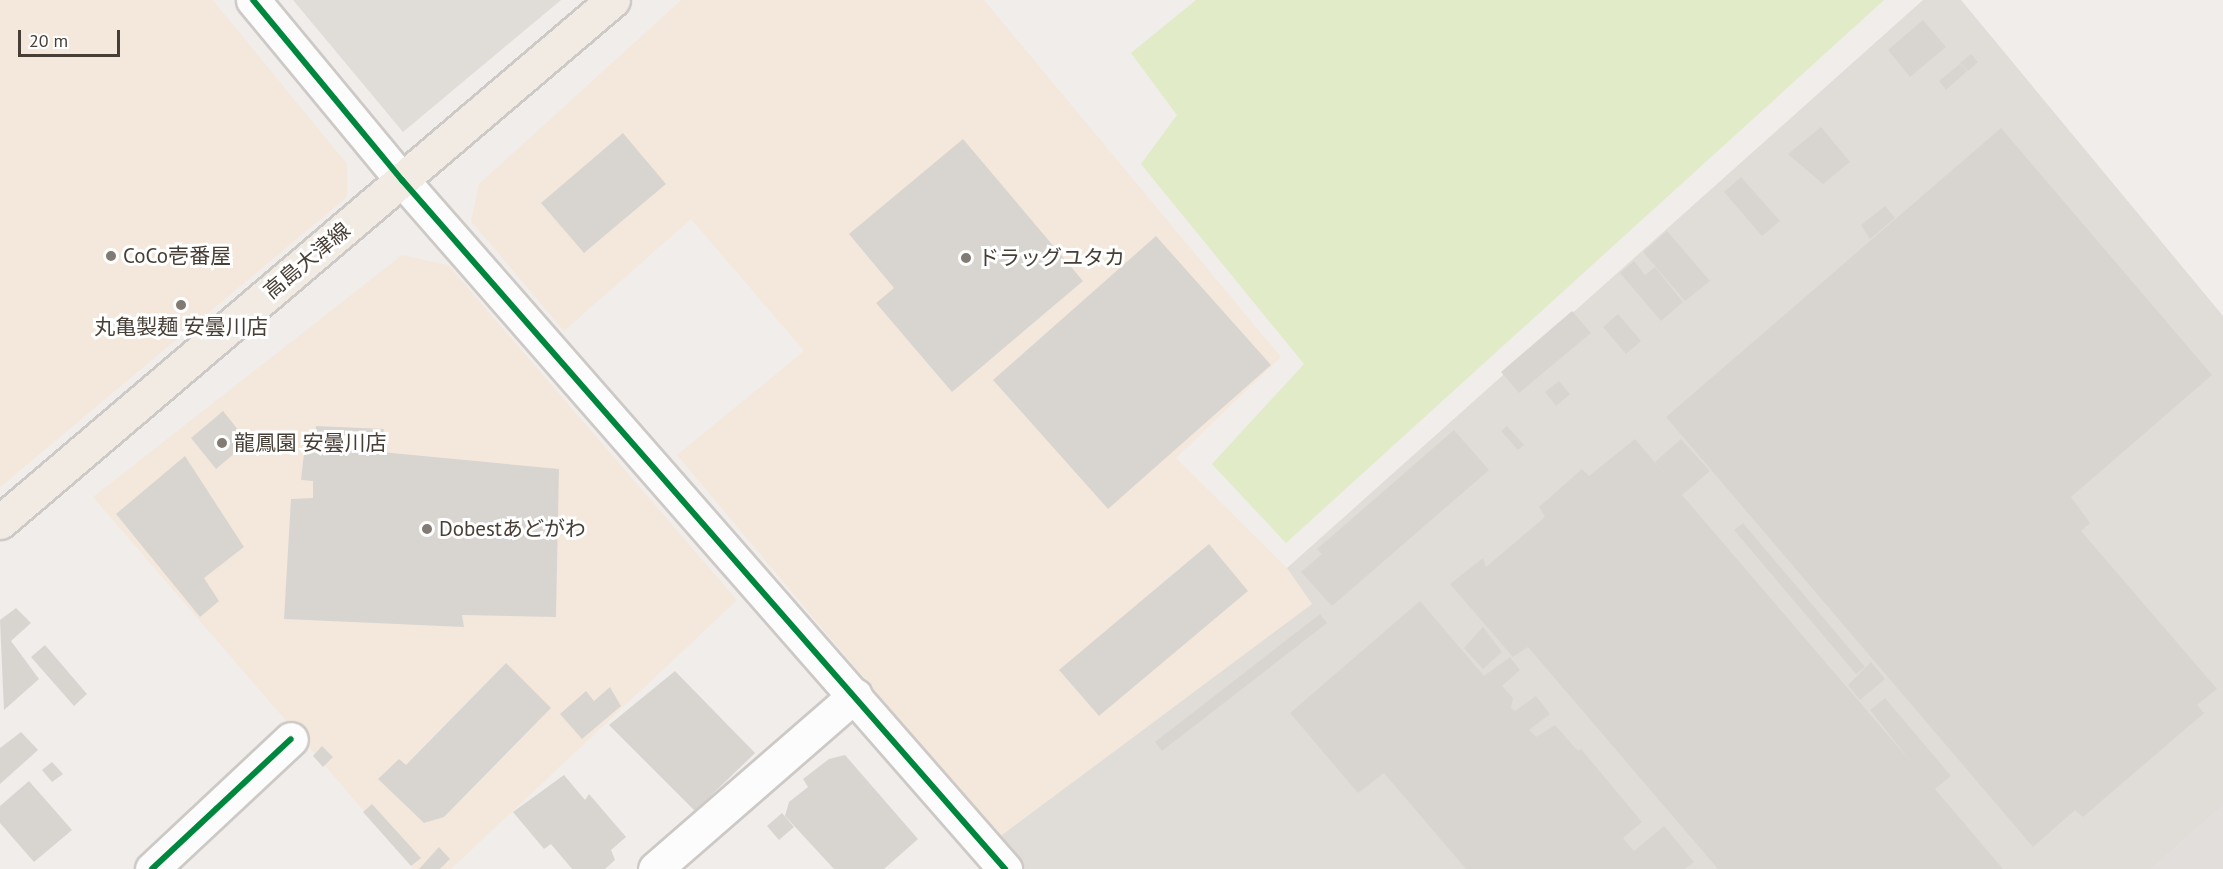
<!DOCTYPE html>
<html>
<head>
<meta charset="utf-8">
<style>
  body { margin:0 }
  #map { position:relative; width:2223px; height:869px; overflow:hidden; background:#f0edea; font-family:"PT Sans","Noto Sans JP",sans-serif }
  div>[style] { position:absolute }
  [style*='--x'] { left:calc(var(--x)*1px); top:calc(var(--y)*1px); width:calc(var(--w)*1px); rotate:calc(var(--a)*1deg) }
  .commercial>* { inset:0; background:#f4e8dc }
  .industrial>* { inset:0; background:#e0dcd8 }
  .green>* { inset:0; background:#e1ebc8 }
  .parking>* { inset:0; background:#e2dedb }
  .building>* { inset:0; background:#d8d5d1 }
  .roads { filter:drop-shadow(2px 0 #cdc9c6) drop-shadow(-2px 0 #cdc9c6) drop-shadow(0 2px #cdc9c6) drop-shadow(0 -2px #cdc9c6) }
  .minor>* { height:33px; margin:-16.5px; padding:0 16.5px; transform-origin:16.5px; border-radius:16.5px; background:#fdfcfc }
  .major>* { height:33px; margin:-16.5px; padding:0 16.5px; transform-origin:16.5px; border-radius:16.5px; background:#f1ebe3 }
  .cycleway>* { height:6px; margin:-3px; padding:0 3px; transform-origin:3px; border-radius:3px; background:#00873e }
  .dots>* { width:16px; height:16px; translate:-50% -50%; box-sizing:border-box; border:3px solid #fff; border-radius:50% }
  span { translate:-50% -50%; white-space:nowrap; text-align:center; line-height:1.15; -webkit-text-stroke:6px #fff; paint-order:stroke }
  .poi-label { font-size:21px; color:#473e35 }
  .left { translate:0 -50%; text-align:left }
  .street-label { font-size:21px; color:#473e35 }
  .scale { position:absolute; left:18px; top:30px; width:102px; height:27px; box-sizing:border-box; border:3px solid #473e35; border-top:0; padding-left:8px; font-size:18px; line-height:21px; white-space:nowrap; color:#473e35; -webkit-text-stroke:4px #fff; paint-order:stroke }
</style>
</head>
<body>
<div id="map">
  <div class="commercial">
    <div style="clip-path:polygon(0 0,213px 0,347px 164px,347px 197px,0 487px)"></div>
    <div style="clip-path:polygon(681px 0,984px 0,1281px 357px,1176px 458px,1287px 568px,1312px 604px,998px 838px,677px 455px,804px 351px,691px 219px,564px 331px,471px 221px,479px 184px)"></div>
    <div style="clip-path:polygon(402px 255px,448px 265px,737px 600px,451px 869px,414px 869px,93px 497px)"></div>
  </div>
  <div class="industrial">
    <div style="clip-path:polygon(293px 0,561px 0,403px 132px)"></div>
    <div style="clip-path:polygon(1923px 0,1961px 0,2223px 316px,2223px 869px,1025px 869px,998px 838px,1312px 604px,1287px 568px)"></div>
  </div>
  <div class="green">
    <div style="clip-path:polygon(1196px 0,1884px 0,1286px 543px,1212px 464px,1304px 364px,1141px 164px,1177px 115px,1131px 53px)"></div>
  </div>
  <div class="parking">
    <div style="clip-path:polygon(2223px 804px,2223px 869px,2150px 869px)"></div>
  </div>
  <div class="building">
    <div style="clip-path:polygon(1923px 20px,1946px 47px,1910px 77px,1888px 50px)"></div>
    <div style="clip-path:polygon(1971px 54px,1978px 62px,1968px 71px,1960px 63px)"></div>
    <div style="clip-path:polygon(1960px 64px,1967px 71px,1946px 90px,1939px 81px)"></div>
    <div style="clip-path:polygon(1821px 127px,1850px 162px,1823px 184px,1788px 154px)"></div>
    <div style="clip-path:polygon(2001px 128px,2212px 375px,2071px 497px,2090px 523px,2081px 531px,2217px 689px,2197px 705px,2204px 713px,2083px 817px,2075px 810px,2033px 847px,1666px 417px)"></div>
    <div style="clip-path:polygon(623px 133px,666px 184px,584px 253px,541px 203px)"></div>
    <div style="clip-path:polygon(963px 139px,1083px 281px,952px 392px,876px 303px,894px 288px,849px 234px)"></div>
    <div style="clip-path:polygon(1741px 177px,1780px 221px,1762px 236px,1724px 192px)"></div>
    <div style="clip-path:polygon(1885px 206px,1895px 218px,1870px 239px,1861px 225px)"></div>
    <div style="clip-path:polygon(1667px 231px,1710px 281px,1685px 301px,1643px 252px)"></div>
    <div style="clip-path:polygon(1156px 236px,1271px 365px,1108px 509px,993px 380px)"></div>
    <div style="clip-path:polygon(1634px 261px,1645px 275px,1655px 267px,1683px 302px,1661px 321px,1620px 273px)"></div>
    <div style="clip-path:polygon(1572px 311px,1591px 333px,1519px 393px,1501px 372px)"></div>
    <div style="clip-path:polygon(1618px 314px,1641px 341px,1626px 354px,1603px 327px)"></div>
    <div style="clip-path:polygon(1559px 381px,1570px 394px,1556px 406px,1545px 392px)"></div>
    <div style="clip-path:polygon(223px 411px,248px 442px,216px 469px,191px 438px)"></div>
    <div style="clip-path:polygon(316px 426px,384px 429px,381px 452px,559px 469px,556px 617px,462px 615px,464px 627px,284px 619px,291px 499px,313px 498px,313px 481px,301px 480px,305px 444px,314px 442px)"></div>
    <div style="clip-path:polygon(1507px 426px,1524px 445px,1518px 450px,1501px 431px)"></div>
    <div style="clip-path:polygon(1454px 430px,1489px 470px,1332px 606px,1301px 572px,1322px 554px,1317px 549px)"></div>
    <div style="clip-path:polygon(1635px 439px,1663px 472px,1655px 462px,1681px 439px,1710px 471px,1682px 495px,1911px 762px,1870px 710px,1885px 698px,1951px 776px,1935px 789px,2003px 869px,1718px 869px,1528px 647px,1513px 657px,1450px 584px,1483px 558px,1486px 567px,1545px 517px,1539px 507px,1582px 469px,1589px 476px)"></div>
    <div style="clip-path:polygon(185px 456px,244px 547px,204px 578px,219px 601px,200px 617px,116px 514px)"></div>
    <div style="clip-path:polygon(1743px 523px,1865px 667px,1856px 674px,1734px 530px)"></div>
    <div style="clip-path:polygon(1209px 544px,1248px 591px,1099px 716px,1059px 670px)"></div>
    <div style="clip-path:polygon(1420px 601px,1484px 676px,1510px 657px,1520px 670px,1502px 686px,1513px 698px,1511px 708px,1515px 711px,1536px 696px,1550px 714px,1529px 730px,1536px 737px,1555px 725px,1578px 751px,1581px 749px,1642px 822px,1623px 838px,1634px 851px,1664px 826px,1694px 862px,1685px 869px,1466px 869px,1384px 773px,1358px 793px,1290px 713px)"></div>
    <div style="clip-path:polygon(16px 608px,31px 623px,11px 641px,39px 679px,4px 710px,0 620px)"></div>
    <div style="clip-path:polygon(1320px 614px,1327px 623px,1162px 751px,1155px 742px)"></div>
    <div style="clip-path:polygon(1483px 627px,1502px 652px,1483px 669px,1464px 648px)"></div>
    <div style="clip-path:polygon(45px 645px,87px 694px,74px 706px,31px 657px)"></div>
    <div style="clip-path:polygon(1871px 662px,1885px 679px,1860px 700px,1848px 685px)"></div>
    <div style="clip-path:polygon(506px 663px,551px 708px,444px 817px,424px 823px,378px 779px,399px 759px,406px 765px)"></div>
    <div style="clip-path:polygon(675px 671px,755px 753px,695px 811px,609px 725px)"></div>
    <div style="clip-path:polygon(610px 687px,621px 706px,582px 739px,560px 714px,586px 691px,594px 701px)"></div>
    <div style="clip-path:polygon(21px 732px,38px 750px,0 784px,0 748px)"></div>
    <div style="clip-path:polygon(322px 746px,333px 757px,323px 767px,313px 756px)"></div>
    <div style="clip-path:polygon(845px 755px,918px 839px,884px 869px,834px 869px,785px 816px,789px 802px,808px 787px,803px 779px,829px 759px)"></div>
    <div style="clip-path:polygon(52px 762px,63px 774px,52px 782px,42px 770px)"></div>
    <div style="clip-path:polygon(564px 775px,585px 800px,589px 794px,626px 837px,611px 850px,615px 860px,605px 869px,572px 869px,551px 844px,544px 849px,513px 812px)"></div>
    <div style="clip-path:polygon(29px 781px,72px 830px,34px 862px,0 823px,0 806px)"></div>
    <div style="clip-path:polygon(372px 804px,421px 858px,411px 866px,363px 812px)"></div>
    <div style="clip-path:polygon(782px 813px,794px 827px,779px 840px,767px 826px)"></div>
    <div style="clip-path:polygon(439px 847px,450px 859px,440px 869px,419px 869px)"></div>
  </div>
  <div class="roads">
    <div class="minor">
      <div style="--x:253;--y:0;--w:234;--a:50.4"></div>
      <div style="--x:402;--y:180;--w:916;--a:48.81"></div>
      <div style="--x:152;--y:869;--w:190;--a:-43.1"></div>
      <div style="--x:655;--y:869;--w:265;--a:-41"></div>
    </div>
    <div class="major">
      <div style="--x:0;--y:522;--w:805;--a:-40.42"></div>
    </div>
  </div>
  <div class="cycleway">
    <div style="--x:253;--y:0;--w:234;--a:50.4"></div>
    <div style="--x:402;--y:180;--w:916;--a:48.81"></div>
    <div style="--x:152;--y:869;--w:190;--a:-43.1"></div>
  </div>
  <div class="dots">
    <div style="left:111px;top:256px;background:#827b74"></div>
    <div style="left:966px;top:258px;background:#827b74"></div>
    <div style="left:181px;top:305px;background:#827b74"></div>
    <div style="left:222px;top:443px;background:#827b74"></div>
    <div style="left:427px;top:529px;background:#827b74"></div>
  </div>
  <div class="poi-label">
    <span class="left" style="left:123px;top:256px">CoCo壱番屋</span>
    <span class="left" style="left:978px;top:258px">ドラッグユタカ</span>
    <span style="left:181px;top:327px">丸亀製麺 安曇川店</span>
    <span class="left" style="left:234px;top:443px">龍鳳園 安曇川店</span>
    <span class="left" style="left:439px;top:529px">Dobestあどがわ</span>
  </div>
  <div class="street-label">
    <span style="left:307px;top:261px;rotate:-40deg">高島大津線</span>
  </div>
  <div class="scale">20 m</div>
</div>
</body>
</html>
